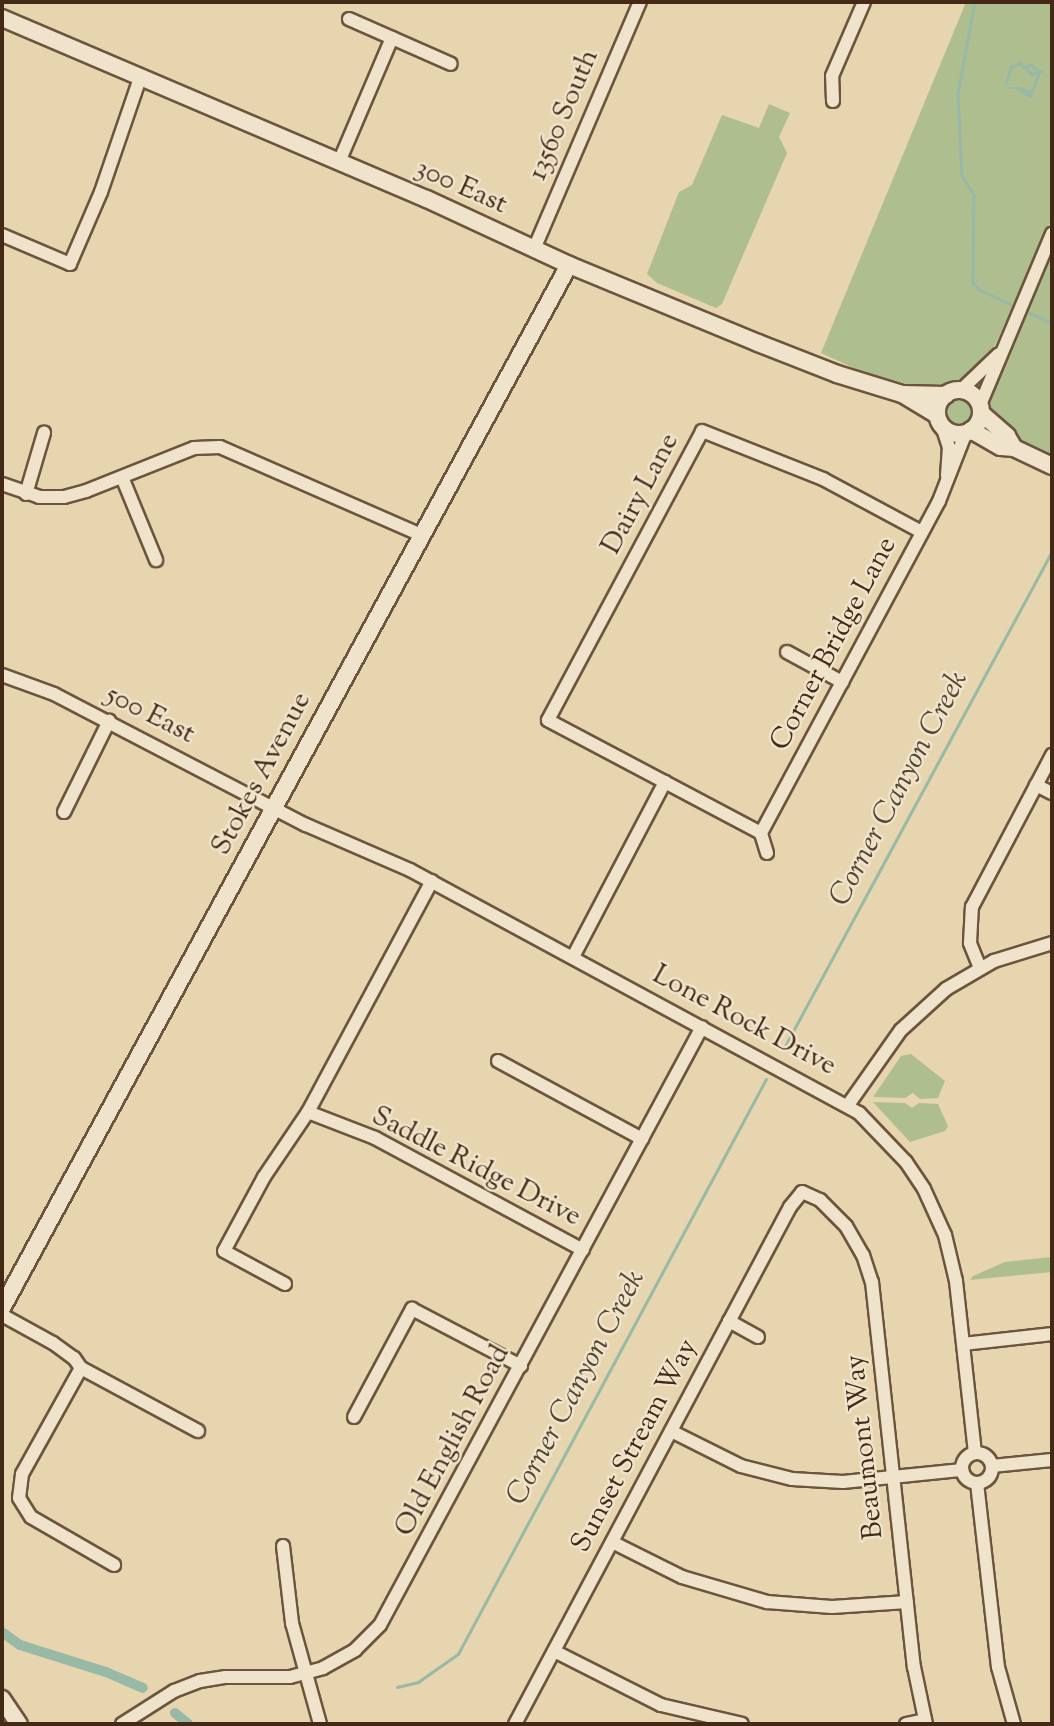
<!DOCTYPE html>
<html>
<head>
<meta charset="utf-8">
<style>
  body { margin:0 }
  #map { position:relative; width:1054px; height:1726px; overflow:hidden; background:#e6d5af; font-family:"Sorts Mill Goudy",serif }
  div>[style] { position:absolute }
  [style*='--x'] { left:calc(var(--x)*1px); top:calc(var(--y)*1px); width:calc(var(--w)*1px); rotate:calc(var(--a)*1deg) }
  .green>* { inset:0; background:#afbe8f }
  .round { border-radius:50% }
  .stream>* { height:2.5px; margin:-1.25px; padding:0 1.25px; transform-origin:1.25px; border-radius:1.25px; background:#98b9a5 }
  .canal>* { height:10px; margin:-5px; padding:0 5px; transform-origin:5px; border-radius:5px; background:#98b9a5 }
  .roads { filter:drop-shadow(2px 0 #6c553c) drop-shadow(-2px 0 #6c553c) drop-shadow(0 2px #6c553c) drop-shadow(0 -2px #6c553c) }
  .street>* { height:12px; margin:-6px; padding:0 6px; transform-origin:6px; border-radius:6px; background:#efe4cb }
  .street>.ring { margin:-6px; padding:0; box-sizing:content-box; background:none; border:12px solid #efe4cb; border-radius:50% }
  .secondary>* { height:16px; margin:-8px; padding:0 8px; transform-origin:8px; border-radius:8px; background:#efe4cb }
  .secondary>.ring { margin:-8px; padding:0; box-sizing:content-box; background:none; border:16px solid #efe4cb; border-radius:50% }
  span { translate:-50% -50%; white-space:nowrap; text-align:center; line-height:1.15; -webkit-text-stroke:5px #efe4cb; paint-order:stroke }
  .street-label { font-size:28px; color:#442a16 }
  .water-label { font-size:30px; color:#554733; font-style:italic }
  .frame { position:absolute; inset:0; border:4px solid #442a16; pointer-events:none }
</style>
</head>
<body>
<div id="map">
  <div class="green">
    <div style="clip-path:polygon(966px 2px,1052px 4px,1052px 218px,997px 341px,985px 361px,965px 379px,925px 389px,860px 371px,821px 353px)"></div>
    <div style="clip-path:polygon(769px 104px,790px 113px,779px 137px,787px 153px,722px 304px,716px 308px,657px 283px,647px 274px,679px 192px,692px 185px,722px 115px,759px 128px)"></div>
    <div style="clip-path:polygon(1052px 251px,1052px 455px,1014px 437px,988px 413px,987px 400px)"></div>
    <div class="round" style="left:947px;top:398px;width:26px;height:26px"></div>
    <div style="clip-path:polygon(911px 1054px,945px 1081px,938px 1098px,920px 1099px,913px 1093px,905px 1098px,873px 1097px,901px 1056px)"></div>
    <div style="clip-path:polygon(873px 1102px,905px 1103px,912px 1108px,919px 1103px,938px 1104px,948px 1126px,945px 1131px,910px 1142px)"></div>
    <div style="clip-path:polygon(1052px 1257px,1052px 1272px,970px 1280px,973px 1276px,1005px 1262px)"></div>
  </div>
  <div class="stream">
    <div style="--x:975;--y:2;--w:94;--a:100.5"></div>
    <div style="--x:958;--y:94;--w:81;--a:87.2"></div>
    <div style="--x:962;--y:175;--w:23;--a:59"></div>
    <div style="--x:974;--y:195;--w:88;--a:90.7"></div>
    <div style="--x:973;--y:283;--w:10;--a:45"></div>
    <div style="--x:980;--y:290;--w:41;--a:24.7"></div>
    <div style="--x:1026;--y:66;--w:5;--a:-11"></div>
    <div style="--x:1031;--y:65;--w:11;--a:38"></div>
    <div style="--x:1006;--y:83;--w:17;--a:-73"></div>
    <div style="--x:1011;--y:67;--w:10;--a:-24"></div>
    <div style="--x:1020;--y:63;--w:16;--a:43"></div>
    <div style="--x:1032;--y:74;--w:9;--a:-18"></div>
    <div style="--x:1009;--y:88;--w:9;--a:0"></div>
    <div style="--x:1018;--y:88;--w:14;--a:34"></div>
    <div style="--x:1030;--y:96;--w:22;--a:-69"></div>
    <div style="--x:1019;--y:88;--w:13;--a:18"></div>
    <div style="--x:1023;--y:310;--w:32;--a:24"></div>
    <div style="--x:784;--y:1048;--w:565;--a:-61.66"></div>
    <div style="--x:397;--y:1687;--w:22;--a:-13"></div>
    <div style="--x:418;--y:1682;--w:49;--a:-35"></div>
    <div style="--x:458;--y:1654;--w:652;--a:-61.82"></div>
  </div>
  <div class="canal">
    <div style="--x:2;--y:1632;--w:22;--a:36"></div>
    <div style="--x:20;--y:1645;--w:90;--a:17.4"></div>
    <div style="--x:106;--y:1672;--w:40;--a:23.4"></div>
    <div style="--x:175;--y:1713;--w:17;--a:40"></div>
  </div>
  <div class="roads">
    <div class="street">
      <div style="--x:349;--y:19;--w:111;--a:23.8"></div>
      <div style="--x:833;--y:101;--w:25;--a:-92"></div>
      <div style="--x:832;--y:76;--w:81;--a:-66.6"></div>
      <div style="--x:339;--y:162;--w:135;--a:-66.9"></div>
      <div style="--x:2;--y:235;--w:74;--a:23.1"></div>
      <div style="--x:70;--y:264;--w:78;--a:-66.7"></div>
      <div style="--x:101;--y:192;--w:120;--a:-71.1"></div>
      <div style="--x:534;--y:249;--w:269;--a:-66.8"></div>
      <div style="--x:961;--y:390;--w:52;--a:-43.5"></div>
      <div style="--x:980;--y:405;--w:186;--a:-67.2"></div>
      <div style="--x:942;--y:426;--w:22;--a:72"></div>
      <div style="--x:949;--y:447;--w:29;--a:94"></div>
      <div style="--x:122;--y:477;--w:90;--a:67.7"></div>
      <div style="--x:2;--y:484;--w:39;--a:19"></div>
      <div style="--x:39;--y:497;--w:25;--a:0"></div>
      <div style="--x:64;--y:497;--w:23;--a:-15"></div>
      <div style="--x:86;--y:491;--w:116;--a:-21.7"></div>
      <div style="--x:194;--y:448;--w:26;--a:-2"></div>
      <div style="--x:220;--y:447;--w:219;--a:23.6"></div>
      <div style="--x:26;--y:494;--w:64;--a:-73.6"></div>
      <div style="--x:787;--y:652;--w:63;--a:28.6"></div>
      <div style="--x:2;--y:675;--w:55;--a:20.1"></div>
      <div style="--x:54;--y:694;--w:284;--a:27.5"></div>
      <div style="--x:306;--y:825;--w:113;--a:23.4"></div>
      <div style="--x:410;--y:870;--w:511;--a:28.42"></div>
      <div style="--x:859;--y:1113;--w:68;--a:46.2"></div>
      <div style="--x:906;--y:1162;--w:32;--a:56"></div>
      <div style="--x:924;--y:1189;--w:51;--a:65.5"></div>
      <div style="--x:945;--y:1235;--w:47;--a:76.6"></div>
      <div style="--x:956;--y:1281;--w:173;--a:83.7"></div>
      <div style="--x:1036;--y:785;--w:18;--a:27"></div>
      <div style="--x:64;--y:812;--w:102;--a:-63.7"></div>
      <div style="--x:761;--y:833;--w:241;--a:-152.1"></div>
      <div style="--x:548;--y:720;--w:327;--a:-61.9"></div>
      <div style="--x:702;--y:431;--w:130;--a:21.6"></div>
      <div style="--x:823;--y:479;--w:112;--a:28.2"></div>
      <div style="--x:767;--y:853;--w:21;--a:-107"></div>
      <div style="--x:761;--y:833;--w:377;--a:-61.8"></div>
      <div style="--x:939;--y:501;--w:74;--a:-68.6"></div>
      <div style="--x:573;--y:957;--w:198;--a:-62.3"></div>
      <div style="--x:980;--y:968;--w:27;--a:-112"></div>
      <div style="--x:970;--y:943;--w:36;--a:-87"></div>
      <div style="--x:972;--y:907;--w:172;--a:-62.2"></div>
      <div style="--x:498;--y:1061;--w:164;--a:28.4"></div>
      <div style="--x:848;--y:1105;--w:92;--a:-54.8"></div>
      <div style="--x:901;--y:1030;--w:61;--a:-42.3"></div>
      <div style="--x:946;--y:989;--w:56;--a:-30.3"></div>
      <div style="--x:994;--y:961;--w:61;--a:-17.2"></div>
      <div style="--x:308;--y:1112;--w:72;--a:21.2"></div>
      <div style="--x:375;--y:1138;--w:236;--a:28.3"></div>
      <div style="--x:285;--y:1284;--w:69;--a:-151.6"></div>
      <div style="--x:224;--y:1251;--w:84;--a:-61.6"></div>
      <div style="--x:264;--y:1177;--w:78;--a:-55.9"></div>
      <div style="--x:308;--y:1112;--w:262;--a:-61.8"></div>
      <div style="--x:2;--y:1315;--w:58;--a:28.8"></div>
      <div style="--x:53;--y:1343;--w:26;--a:36"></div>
      <div style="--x:74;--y:1358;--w:12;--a:55"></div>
      <div style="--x:729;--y:1321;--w:33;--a:29"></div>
      <div style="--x:963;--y:1344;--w:90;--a:-6.4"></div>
      <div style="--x:81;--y:1368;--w:121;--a:119.1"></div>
      <div style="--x:22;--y:1474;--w:24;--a:97"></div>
      <div style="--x:19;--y:1498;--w:22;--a:58"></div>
      <div style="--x:31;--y:1517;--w:96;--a:30"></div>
      <div style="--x:81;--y:1368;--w:133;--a:28.3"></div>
      <div style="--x:354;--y:1417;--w:123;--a:-61.8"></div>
      <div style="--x:412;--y:1309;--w:123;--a:27.6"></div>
      <div style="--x:671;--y:1431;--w:78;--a:26.6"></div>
      <div style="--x:741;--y:1466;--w:53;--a:14.3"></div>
      <div style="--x:792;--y:1479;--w:51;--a:3.4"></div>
      <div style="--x:843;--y:1482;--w:120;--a:-5.8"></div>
      <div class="ring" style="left:962px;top:1453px;width:18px;height:18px"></div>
      <div style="--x:992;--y:1466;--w:60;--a:-5.7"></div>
      <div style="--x:977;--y:1483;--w:185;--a:83.5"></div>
      <div style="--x:998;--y:1667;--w:59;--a:74.3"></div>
      <div style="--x:612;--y:1542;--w:78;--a:26.6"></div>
      <div style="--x:682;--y:1577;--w:89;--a:16.4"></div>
      <div style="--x:767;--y:1602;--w:65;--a:4.4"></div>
      <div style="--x:832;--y:1607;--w:75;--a:-3.8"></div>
      <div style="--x:283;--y:1546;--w:78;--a:83.3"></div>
      <div style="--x:292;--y:1623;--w:105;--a:74.5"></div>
      <div style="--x:554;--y:1651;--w:120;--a:26.8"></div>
      <div style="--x:661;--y:1705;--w:83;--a:13.2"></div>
      <div style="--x:122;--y:1724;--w:62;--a:-32.4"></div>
      <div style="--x:174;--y:1691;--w:28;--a:-21"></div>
      <div style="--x:200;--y:1681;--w:26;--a:-9"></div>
      <div style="--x:226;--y:1677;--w:64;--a:0"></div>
      <div style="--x:290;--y:1677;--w:34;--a:-15"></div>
      <div style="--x:323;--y:1668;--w:37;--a:-29"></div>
      <div style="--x:355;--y:1650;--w:35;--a:-45"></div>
      <div style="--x:380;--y:1625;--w:679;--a:-61.7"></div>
      <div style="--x:515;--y:1724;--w:586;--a:-61.99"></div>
      <div style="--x:790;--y:1207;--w:19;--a:-51"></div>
      <div style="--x:802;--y:1192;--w:20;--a:24"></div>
      <div style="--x:820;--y:1200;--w:37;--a:45"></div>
      <div style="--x:846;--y:1226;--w:34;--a:60"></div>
      <div style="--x:863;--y:1255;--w:28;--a:72"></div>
      <div style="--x:872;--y:1282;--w:387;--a:83.8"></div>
      <div style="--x:914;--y:1667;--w:58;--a:78.1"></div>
      <div style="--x:906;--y:1724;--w:19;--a:-12"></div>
    </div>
    <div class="secondary">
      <div style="--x:2;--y:18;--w:462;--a:23.1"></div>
      <div style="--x:427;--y:199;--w:157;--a:24.9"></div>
      <div style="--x:569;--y:265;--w:204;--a:22.4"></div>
      <div style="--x:758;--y:343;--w:85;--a:21.4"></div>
      <div style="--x:837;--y:374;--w:68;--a:17.1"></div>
      <div style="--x:902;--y:394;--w:44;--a:1.3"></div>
      <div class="ring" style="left:937px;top:390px;width:28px;height:28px"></div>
      <div style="--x:902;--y:394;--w:41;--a:31"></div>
      <div style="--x:981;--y:413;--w:35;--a:41"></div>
      <div style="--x:1007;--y:436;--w:14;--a:60"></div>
      <div style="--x:971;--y:430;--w:34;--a:30"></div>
      <div style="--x:1001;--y:447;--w:13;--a:4"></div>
      <div style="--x:1014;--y:448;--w:42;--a:25.3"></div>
      <div style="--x:2;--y:1308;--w:1187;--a:-61.47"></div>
      <div style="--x:2;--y:1699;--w:30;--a:56"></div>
    </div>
  </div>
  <div class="street-label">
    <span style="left:564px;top:115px;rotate:-67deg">13560 South</span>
    <span style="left:461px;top:187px;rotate:24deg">300 East</span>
    <span style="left:641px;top:494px;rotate:-62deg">Dairy Lane</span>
    <span style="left:834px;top:644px;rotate:-62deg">Corner Bridge Lane</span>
    <span style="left:150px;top:715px;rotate:27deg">500 East</span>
    <span style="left:262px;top:774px;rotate:-62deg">Stokes Avenue</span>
    <span style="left:744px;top:1021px;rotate:28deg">Lone Rock Drive</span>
    <span style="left:476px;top:1167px;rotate:27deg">Saddle Ridge Drive</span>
    <span style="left:453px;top:1441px;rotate:-62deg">Old English Road</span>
    <span style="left:635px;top:1446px;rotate:-62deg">Sunset Stream Way</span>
    <span style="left:865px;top:1447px;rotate:-96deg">Beaumont Way</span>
  </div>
  <div class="water-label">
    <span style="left:900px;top:789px;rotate:-62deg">Corner Canyon Creek</span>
    <span style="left:577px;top:1388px;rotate:-62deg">Corner Canyon Creek</span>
  </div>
  <div class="frame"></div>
</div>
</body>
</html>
